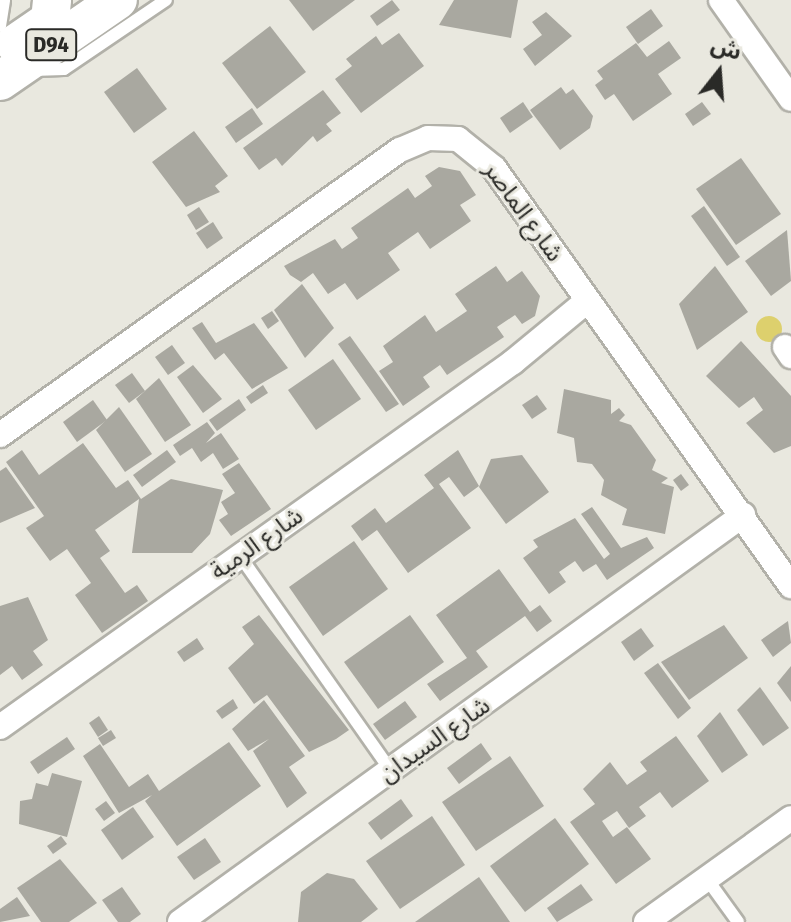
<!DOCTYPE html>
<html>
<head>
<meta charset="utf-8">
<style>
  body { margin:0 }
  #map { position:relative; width:791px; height:922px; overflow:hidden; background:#e9e8df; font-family:"Fira Sans Condensed","Noto Sans Arabic",sans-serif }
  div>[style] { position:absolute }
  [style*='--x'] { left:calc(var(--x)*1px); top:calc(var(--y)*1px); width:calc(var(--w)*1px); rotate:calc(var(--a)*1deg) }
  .water>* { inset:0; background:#ddd06d }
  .round { border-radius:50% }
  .building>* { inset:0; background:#a9a8a0 }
  .roads { filter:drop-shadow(2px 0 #b2b1a9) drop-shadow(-2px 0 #b2b1a9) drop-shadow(0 2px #b2b1a9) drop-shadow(0 -2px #b2b1a9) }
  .lane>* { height:12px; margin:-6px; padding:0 6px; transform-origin:6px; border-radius:6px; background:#fff }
  .street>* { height:24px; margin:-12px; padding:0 12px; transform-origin:12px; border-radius:12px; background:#fff }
  .primary>* { height:38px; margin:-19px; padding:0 19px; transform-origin:19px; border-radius:19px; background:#fff }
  span { translate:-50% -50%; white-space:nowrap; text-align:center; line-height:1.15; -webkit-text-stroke:6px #e9e8df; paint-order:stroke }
  .shield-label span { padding:2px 6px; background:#e9e8df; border:2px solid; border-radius:6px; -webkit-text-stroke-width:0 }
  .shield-label { font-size:22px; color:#2a2a27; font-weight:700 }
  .street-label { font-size:24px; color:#2a2a27 }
  .north { position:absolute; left:679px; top:32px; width:80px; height:80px; -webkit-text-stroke:6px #e9e8df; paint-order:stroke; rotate:17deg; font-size:22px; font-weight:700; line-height:32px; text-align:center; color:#2a2a27 }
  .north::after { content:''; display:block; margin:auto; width:28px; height:36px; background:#2a2a27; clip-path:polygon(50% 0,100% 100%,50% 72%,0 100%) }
</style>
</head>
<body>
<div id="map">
  <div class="water">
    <div class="round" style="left:756px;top:316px;width:26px;height:26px"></div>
  </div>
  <div class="building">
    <div style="clip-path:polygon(289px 0,355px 0,313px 31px)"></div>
    <div style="clip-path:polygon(392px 0,400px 10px,377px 26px,370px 16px)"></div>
    <div style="clip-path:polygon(454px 0,518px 0,511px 38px,439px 25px)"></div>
    <div style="clip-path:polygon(651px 9px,663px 26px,638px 44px,626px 27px)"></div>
    <div style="clip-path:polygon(546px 12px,572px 36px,535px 66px,523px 49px,542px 35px,532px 22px)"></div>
    <div style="clip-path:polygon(270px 26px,306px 72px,257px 109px,222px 63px)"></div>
    <div style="clip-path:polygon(399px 33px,424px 66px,361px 113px,335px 79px,352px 66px,346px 59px,376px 36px,382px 45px)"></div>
    <div style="clip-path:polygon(669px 41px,681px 58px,658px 74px,672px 94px,633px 121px,614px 94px,605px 100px,595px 85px,603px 79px,597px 71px,636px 43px,647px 57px)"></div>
    <div style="clip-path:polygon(137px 68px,167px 109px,134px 133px,104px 92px)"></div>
    <div style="clip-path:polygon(561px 87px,566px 94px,573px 89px,593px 116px,590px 128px,560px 150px,530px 110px)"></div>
    <div style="clip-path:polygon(323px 90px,341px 113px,326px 124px,332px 131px,317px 142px,313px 136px,282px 166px,276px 158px,259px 170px,243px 148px)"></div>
    <div style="clip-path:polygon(523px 102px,533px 117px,510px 133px,500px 118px)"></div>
    <div style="clip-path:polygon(702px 102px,711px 114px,693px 126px,685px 114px)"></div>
    <div style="clip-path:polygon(252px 108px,263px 124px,236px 143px,225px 127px)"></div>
    <div style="clip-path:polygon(194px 131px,228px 176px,215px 186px,220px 192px,186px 207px,152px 162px)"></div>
    <div style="clip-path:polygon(741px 158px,781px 214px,736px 245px,696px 189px)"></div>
    <div style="clip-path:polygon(439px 167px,460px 171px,476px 195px,460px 205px,471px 221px,430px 249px,418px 232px,388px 253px,400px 270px,357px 300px,345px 283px,328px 294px,313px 273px,301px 282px,290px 275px,284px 266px,335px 239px,342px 249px,358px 238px,351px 228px,408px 188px,415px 198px,432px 186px,425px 176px)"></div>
    <div style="clip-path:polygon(704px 206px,740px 257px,727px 266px,691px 216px)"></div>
    <div style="clip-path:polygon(199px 207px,209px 222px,196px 230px,187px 215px)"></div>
    <div style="clip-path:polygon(213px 222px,223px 238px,207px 249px,196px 233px)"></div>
    <div style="clip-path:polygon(787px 230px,791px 281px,771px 296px,745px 261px)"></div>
    <div style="clip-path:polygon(496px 266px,507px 282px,522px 271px,540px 296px,535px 316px,522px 324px,515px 315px,497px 327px,504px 337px,447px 375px,440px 365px,423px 377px,430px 387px,403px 406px,379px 371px,393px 362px,383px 346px,425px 315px,436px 332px,467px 311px,455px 294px)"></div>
    <div style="clip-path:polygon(715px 266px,748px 312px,697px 350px,679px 304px)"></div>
    <div style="clip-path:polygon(302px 284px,334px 328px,305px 358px,274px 310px)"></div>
    <div style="clip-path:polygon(272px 311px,279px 321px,268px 329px,261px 318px)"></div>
    <div style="clip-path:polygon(202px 322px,216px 343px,254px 323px,288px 368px,252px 389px,224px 353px,215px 360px,192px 328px)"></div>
    <div style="clip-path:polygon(350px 336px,399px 404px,386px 412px,338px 344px)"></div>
    <div style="clip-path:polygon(741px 341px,791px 396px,791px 446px,774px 453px,746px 423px,763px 410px,754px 397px,739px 408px,706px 376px)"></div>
    <div style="clip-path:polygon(172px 345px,185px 363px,168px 375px,155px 357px)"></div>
    <div style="clip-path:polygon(333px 359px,361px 399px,316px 430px,288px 390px)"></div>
    <div style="clip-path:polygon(193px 365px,222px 399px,203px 413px,177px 377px)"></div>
    <div style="clip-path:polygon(132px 373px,145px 391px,129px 403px,115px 385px)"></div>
    <div style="clip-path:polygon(159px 378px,191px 425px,165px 442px,136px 399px)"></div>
    <div style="clip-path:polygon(263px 385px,268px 393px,251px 404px,246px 397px)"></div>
    <div style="clip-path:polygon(564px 389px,611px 400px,611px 414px,619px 408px,625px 415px,619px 421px,631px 425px,656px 460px,652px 470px,668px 478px,661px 483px,674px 487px,665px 534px,622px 525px,627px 509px,601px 495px,604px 480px,592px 464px,577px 462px,574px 438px,557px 433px)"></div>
    <div style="clip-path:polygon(537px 395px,547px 409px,532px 419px,522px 405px)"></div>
    <div style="clip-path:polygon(239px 399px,246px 410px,217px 431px,209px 420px)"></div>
    <div style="clip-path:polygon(93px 400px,107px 420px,77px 442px,63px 422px)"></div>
    <div style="clip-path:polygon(119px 407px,152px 454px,125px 472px,96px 430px)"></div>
    <div style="clip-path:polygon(207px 422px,215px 433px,206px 443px,221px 433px,239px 459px,223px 469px,213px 453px,201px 462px,192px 448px,180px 456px,173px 445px)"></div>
    <div style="clip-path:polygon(83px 443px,116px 488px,128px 480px,141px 499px,171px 479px,223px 490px,210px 534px,192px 553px,132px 553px,139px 499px,95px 530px,110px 551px,100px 558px,125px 593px,137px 585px,148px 601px,102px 633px,75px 595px,91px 583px,67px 549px,50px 561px,26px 528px,44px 516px,6px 462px,22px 450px,39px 475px)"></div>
    <div style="clip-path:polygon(167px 450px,176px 462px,142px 487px,133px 475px)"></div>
    <div style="clip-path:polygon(458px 450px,479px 486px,464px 497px,449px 477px,439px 484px,471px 528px,408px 573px,377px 530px,362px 541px,351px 526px,375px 508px,386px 523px,434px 488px,424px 475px)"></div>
    <div style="clip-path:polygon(522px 455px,549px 492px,506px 524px,479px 487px,491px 459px)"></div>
    <div style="clip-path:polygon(239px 463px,271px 509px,231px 536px,219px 520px,228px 514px,221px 502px,235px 493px,222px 474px)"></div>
    <div style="clip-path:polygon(6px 467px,35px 508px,0 523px,0 471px)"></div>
    <div style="clip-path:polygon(681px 474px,689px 485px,681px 491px,673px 480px)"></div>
    <div style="clip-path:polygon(592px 507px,621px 548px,647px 537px,654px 548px,607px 580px,596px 564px,583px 572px,575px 561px,559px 572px,566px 582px,549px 594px,523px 558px,538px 547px,533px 540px,575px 518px,604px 559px,610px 554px,581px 514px)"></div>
    <div style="clip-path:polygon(354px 541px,388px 589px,323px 636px,289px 587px)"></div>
    <div style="clip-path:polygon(499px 569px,530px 612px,540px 605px,552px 621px,537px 632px,525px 616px,476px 651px,488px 667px,440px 701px,427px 684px,467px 658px,436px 615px)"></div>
    <div style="clip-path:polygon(28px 597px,48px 640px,33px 651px,43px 665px,22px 680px,12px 666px,0 675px,0 606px)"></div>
    <div style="clip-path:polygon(259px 615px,349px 730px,336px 739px,309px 752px,267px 695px,254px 704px,228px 668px,254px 644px,242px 627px)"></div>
    <div style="clip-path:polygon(410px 615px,444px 662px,378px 709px,344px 662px)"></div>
    <div style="clip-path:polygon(788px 621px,791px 643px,773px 657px,761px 640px)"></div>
    <div style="clip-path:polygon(724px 625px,748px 658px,689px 700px,661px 662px)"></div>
    <div style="clip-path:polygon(641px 628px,654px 646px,634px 661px,621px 642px)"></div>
    <div style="clip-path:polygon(197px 638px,204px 649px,184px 662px,177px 652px)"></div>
    <div style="clip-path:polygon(658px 663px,691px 708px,678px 719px,644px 673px)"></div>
    <div style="clip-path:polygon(791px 666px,791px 702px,777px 683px)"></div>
    <div style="clip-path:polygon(760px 687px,789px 728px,763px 746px,737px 710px)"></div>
    <div style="clip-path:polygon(233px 699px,238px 708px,222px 719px,216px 711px)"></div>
    <div style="clip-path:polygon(264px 700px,305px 756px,289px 767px,307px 793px,287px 808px,253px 751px,269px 739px,248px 751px,232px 729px)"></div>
    <div style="clip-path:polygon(405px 701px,417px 717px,385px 740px,373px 724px)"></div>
    <div style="clip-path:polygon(720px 712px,748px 755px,722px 773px,697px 736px)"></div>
    <div style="clip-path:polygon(99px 716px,108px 730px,98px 737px,89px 723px)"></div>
    <div style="clip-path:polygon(111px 730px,116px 738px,103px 746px,98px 738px)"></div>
    <div style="clip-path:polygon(676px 736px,709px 781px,672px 808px,660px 792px,639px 807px,646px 816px,629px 828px,617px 811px,602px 821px,613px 837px,627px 827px,651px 859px,616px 884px,570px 822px,595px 804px,583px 789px,610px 762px,627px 785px,647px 771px,640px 762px)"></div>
    <div style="clip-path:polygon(67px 737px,75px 749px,38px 774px,30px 762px)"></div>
    <div style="clip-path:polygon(229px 742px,261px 786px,177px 846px,145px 801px,152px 795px,119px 813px,83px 756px,100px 744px,129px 787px,148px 774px,159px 791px)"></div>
    <div style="clip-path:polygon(481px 743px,492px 759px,459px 784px,447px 768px)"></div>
    <div style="clip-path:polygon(510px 756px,544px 806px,476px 851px,442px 802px)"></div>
    <div style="clip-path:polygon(52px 773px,82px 781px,67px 837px,19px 824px,20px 801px,32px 799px,36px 783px,48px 786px)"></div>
    <div style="clip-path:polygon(401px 799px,413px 816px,381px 840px,368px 823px)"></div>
    <div style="clip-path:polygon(106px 801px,115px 813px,104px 821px,95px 809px)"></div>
    <div style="clip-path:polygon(133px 807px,154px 837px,122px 860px,101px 830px)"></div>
    <div style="clip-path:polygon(432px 816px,465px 865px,400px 909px,366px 861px)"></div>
    <div style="clip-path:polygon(555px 818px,589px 864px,525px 912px,490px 866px)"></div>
    <div style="clip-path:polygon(61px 836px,67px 844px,53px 854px,47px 846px)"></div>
    <div style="clip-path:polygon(205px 838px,221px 862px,194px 880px,177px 857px)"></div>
    <div style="clip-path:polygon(60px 859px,97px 903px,69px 922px,41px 922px,17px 888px)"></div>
    <div style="clip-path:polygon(327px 873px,354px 879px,378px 909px,361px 922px,298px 922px,301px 892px)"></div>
    <div style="clip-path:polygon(479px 877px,510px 922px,415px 922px)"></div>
    <div style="clip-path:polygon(581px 884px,593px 900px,557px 922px,547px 908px)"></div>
    <div style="clip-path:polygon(122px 887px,141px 914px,130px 922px,118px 922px,102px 900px)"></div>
    <div style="clip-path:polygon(17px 897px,30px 916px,0 922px,0 909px)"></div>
  </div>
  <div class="roads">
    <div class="lane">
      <div style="--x:0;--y:26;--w:26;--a:-81"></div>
      <div style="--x:32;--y:70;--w:32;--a:-2"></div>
      <div style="--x:64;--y:69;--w:123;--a:-34.1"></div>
      <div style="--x:240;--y:556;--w:263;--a:54.9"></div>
      <div style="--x:707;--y:879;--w:53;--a:54.2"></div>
    </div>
    <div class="street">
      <div style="--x:721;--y:0;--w:121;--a:54.7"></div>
      <div style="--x:785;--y:347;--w:11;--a:56"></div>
      <div style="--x:0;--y:435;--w:491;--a:-35.5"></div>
      <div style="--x:400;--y:150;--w:30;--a:-23"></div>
      <div style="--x:428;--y:138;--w:30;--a:2"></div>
      <div style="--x:458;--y:139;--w:46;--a:38.9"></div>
      <div style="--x:494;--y:168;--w:513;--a:54.61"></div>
      <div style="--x:0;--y:727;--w:630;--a:-35.43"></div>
      <div style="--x:513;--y:362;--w:96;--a:-39.5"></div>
      <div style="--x:180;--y:922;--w:695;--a:-35.86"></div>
      <div style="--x:646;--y:922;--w:178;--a:-35.6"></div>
    </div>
    <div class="primary">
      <div style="--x:15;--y:44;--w:42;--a:-34.4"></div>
      <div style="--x:50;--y:20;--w:20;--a:-84"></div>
      <div style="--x:0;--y:81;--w:143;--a:-34.5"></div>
    </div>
  </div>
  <div class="shield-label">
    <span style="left:51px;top:45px">D94</span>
  </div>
  <div class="street-label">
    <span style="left:523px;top:212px;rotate:54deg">شارع الماصر</span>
    <span style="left:257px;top:544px;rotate:-35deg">شارع الرمية</span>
    <span style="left:435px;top:740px;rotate:-35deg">شارع السيدان</span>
  </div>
  <div class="north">ش</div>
</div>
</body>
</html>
